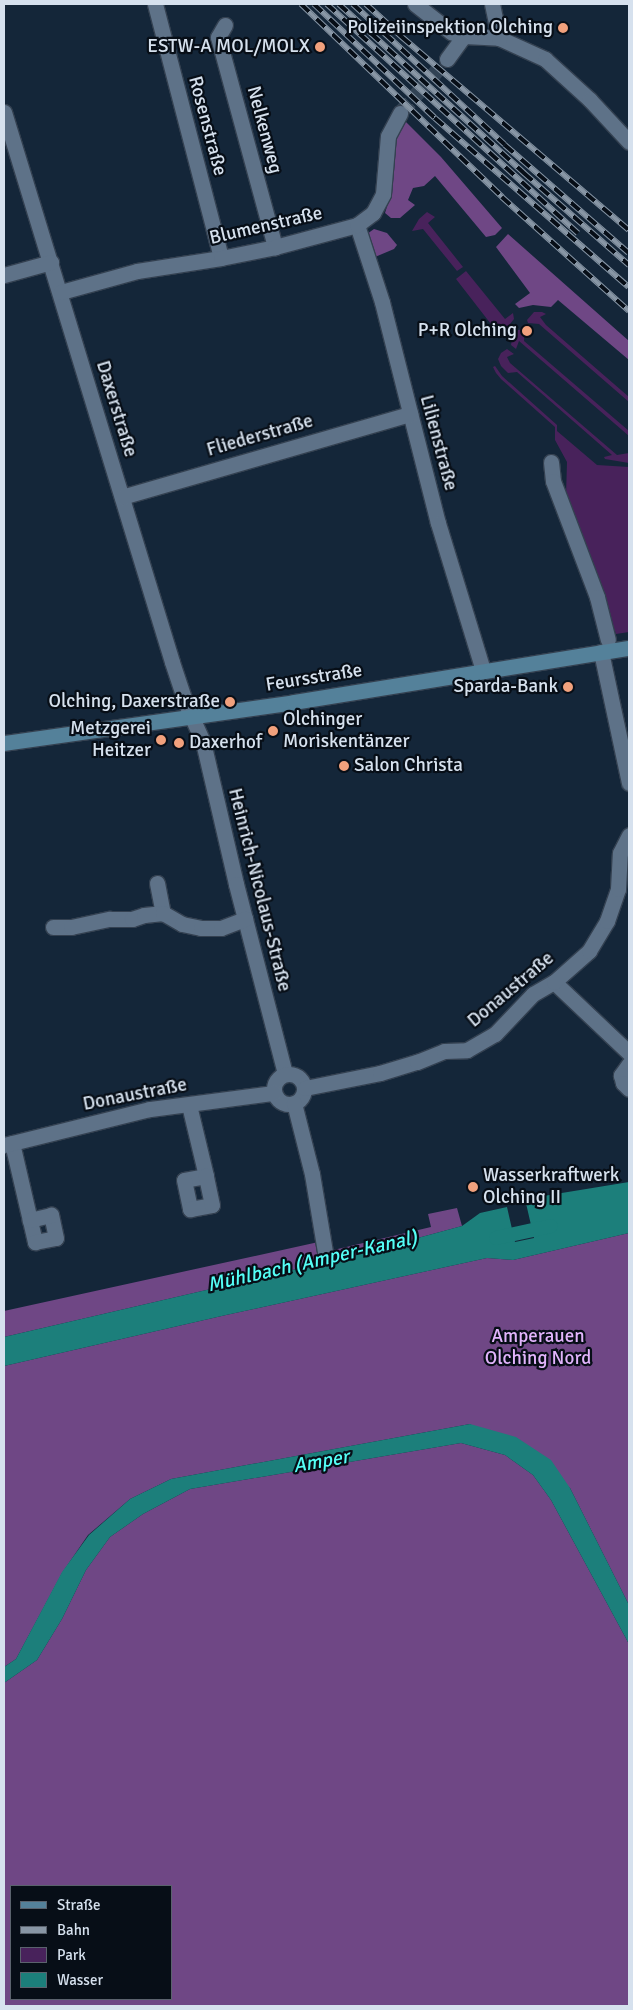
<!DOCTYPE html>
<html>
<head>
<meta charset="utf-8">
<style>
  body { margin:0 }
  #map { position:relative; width:633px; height:2010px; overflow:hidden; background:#142639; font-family:Signika,sans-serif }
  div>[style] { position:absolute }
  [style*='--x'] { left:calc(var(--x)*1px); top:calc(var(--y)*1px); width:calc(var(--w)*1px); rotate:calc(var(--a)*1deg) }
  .green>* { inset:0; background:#48225b }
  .forest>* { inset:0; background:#6f4785 }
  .water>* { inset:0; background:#1c7f7b }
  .canal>* { height:14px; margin:-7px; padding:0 7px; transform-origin:7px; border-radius:7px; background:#1c7f7b }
  .street-tunnel>* { height:15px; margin-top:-7.5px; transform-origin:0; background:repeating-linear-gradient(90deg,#314254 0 15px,transparent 0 23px) }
  .roads { filter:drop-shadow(1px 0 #344151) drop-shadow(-1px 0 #344151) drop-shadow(0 1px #344151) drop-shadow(0 -1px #344151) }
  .street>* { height:15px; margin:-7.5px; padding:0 7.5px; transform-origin:7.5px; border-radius:7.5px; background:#5e7288 }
  .street>.ring { margin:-7.5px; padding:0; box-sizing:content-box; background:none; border:15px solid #5e7288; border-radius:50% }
  .secondary>* { height:15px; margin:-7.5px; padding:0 7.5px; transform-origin:7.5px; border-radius:7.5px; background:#54819a }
  .rail>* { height:5.5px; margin-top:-2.75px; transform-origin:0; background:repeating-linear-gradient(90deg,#070e17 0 11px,#8896a5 0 22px); box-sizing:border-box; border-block:1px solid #8896a5 }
  .dots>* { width:14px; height:14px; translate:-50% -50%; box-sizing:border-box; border:2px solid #070e17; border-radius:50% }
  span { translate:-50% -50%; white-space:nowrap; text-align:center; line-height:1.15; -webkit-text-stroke:4.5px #070e17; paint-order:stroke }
  .poi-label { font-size:19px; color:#d6e1ee }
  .right { translate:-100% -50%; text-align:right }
  .left { translate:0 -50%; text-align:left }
  .street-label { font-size:19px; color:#d6e1ee }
  .park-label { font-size:19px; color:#e2b4fc }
  .water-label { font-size:20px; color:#54fef6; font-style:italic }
  .frame { position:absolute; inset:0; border:5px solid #d6e1ee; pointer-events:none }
  .legend { position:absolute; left:10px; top:1885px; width:162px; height:115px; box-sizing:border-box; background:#070e17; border:1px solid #5a626d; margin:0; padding:6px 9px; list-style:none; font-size:15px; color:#d6e1ee }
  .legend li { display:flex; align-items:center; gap:10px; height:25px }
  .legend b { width:25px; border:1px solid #5a626d }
</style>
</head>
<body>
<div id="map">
  <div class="green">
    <div style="clip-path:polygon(427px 212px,435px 217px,428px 223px,463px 267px,457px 271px,423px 229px,412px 231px,419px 219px)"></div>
    <div style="clip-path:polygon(466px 271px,505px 319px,513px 313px,514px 319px,499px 338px,490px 337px,487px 334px,494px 328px,456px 279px)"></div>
    <div style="clip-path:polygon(534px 312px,542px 312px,546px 314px,540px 317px,546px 325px,629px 397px,629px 402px,539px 324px,528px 323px,527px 320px)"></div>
    <div style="clip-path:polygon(525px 329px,524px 341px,629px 431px,629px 436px,519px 341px,516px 349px,511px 345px,512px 339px,518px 330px)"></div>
    <div style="clip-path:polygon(507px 349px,514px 354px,507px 357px,510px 363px,617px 455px,629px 453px,629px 463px,605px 459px,604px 457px,612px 455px,517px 372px,508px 373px,501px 366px,498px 359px,501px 353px)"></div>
    <div style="clip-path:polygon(495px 366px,502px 376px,557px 425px,557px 431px,597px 465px,629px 467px,629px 632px,616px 634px,566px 495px,567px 462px,555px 440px,555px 427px,501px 379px,496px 373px,493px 367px)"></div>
  </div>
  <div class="forest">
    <div style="clip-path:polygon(404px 120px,441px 157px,502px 228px,495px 235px,486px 237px,435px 176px,424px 186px,413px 188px,408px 200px,415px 205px,400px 218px,391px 218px,385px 213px,390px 197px,395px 137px)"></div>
    <div style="clip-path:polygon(374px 229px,387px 233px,397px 245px,394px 249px,375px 257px,367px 234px)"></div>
    <div style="clip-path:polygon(508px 234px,629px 341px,629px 360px,558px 300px,551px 307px,533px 305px,519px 308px,515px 304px,530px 293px,496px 247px)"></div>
    <div style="clip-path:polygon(457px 1208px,462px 1226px,344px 1258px,4px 1337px,4px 1311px,323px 1241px,325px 1252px,431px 1227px,428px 1214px)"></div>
    <div style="clip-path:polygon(629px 1233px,629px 1605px,570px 1488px,470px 1424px,171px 1479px,130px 1499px,88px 1535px,62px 1573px,16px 1659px,4px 1667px,4px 1366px,226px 1315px,487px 1258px,513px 1260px)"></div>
    <div style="clip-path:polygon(evenodd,461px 1443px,505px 1455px,533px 1475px,551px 1500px,629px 1644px,629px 2006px,4px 2006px,4px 1683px,37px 1660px,62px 1619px,86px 1570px,110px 1537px,143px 1514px,190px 1489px,461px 1443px,11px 1886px,171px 1886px,171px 1999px,11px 1999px,11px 1886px)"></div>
  </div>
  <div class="water">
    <div style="clip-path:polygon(629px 1182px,629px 1233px,513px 1260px,487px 1258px,226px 1315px,4px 1366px,4px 1337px,344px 1258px,462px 1226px,480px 1213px,507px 1207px,515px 1242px,534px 1238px,525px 1199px)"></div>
    <div style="clip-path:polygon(470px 1424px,516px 1437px,551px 1460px,570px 1488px,629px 1605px,629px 1644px,551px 1500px,533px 1475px,505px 1455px,461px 1443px,190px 1489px,143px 1514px,110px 1537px,86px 1570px,62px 1619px,37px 1660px,4px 1683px,4px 1667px,16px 1659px,62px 1572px,89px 1535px,130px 1499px,171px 1479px)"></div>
  </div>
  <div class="canal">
    <div style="--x:496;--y:1238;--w:56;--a:-12.3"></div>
  </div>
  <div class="street-tunnel">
    <div style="--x:400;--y:113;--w:72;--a:-49"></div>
  </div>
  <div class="roads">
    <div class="street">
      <div style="--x:155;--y:4;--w:262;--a:75.4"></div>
      <div style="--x:415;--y:4;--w:46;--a:37.9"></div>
      <div style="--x:451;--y:32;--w:14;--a:17"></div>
      <div style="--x:464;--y:36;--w:35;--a:3"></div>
      <div style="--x:499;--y:38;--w:51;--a:24.5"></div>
      <div style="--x:545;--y:59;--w:61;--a:42.3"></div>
      <div style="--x:590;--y:100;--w:57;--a:47.1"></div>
      <div style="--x:492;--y:4;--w:35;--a:78"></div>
      <div style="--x:225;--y:25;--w:14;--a:120"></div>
      <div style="--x:218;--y:37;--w:218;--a:74.8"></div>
      <div style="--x:447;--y:59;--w:29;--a:-54"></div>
      <div style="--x:4;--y:112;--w:575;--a:73.01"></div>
      <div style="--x:172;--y:662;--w:44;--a:71.6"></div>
      <div style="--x:186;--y:704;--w:42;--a:65.9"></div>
      <div style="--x:203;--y:742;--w:146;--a:76.9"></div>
      <div style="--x:236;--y:884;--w:196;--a:75.5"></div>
      <div style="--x:357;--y:225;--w:81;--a:72"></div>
      <div style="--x:382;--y:302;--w:228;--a:75.8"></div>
      <div style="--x:438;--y:523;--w:154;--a:73"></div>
      <div style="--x:4;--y:275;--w:49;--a:-15.5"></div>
      <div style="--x:61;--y:292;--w:79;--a:-15.4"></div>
      <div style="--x:137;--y:271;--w:85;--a:-8.8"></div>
      <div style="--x:221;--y:258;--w:55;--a:-11.5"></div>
      <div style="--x:275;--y:247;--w:85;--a:-15"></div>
      <div style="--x:357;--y:225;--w:20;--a:-37"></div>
      <div style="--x:373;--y:213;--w:21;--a:-62"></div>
      <div style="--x:383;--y:194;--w:58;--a:-85.1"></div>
      <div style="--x:388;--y:136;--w:26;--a:-62"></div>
      <div style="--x:551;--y:462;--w:19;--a:84"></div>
      <div style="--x:553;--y:481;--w:124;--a:69.2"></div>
      <div style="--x:597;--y:597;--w:44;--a:75.7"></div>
      <div style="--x:122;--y:497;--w:300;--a:-16.1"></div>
      <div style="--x:601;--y:652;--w:134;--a:77.9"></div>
      <div style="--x:157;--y:883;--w:31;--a:79"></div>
      <div style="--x:53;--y:927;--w:18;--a:0"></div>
      <div style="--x:71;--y:927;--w:40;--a:-12"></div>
      <div style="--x:110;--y:919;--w:22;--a:0"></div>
      <div style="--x:132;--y:919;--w:13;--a:-18"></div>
      <div style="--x:144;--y:915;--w:19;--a:-6"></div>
      <div style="--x:163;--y:913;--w:22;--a:30"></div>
      <div style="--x:182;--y:924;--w:19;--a:12"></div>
      <div style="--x:201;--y:928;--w:20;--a:0"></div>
      <div style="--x:221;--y:928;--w:26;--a:-21"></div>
      <div style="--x:554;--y:982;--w:103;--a:43.4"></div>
      <div style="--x:629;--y:1064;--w:14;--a:126"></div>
      <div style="--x:621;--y:1075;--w:8;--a:76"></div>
      <div style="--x:623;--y:1083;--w:8;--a:45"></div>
      <div class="ring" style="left:274px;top:1074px;width:15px;height:15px"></div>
      <div style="--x:305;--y:1088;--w:76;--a:-11.3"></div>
      <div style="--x:380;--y:1073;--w:39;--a:-17"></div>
      <div style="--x:417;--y:1062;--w:29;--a:-22"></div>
      <div style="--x:444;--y:1051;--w:23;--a:-2"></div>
      <div style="--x:467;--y:1050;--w:32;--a:-30"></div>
      <div style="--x:495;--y:1034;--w:55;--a:-46.5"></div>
      <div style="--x:533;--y:994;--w:24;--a:-30"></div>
      <div style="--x:554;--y:982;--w:47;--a:-41.5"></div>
      <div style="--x:589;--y:951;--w:35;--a:-59"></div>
      <div style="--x:607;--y:921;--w:34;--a:-71"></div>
      <div style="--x:618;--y:889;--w:36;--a:-87"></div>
      <div style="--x:620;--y:853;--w:20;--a:-63"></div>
      <div style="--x:294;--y:1103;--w:73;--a:75.8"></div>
      <div style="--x:312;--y:1174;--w:79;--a:80.5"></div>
      <div style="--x:189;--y:1105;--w:73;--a:76.5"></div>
      <div style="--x:206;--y:1176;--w:22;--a:170"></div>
      <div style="--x:184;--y:1180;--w:30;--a:78"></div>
      <div style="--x:190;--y:1209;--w:22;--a:-10"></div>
      <div style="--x:212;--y:1205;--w:30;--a:-102"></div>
      <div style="--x:12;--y:1143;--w:102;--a:76.9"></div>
      <div style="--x:35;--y:1242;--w:21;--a:-11"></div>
      <div style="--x:56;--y:1238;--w:24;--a:-102"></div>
      <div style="--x:51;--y:1215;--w:22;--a:167"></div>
      <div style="--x:4;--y:1145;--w:150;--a:-13.9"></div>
      <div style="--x:150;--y:1109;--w:125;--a:-7.4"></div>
    </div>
    <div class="secondary">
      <div style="--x:4;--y:743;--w:293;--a:-8"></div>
      <div style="--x:294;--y:702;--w:339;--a:-9.2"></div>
    </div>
  </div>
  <div class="rail">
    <div style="--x:301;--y:4;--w:279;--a:43.8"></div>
    <div style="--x:502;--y:197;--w:171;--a:41.9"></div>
    <div style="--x:314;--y:4;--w:166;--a:43.3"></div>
    <div style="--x:435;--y:118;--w:257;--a:41.1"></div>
    <div style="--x:327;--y:4;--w:340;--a:42.4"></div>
    <div style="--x:339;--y:4;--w:251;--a:42.4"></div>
    <div style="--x:524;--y:173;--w:140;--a:41.2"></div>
    <div style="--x:353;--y:4;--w:207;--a:42.8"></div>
    <div style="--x:505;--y:145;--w:164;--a:41.1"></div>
    <div style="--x:366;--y:4;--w:49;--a:42.5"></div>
    <div style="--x:402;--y:37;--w:298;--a:40.4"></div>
  </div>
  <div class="dots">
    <div style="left:563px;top:28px;background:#f1a17d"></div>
    <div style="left:320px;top:47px;background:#f1a17d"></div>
    <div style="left:527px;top:331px;background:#f1a17d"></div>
    <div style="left:568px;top:687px;background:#f1a17d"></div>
    <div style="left:230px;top:702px;background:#f1a17d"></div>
    <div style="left:273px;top:731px;background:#f1a17d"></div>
    <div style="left:161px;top:740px;background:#f1a17d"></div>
    <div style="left:179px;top:743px;background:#f1a17d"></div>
    <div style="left:344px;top:766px;background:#f1a17d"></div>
    <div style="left:473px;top:1187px;background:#f1a17d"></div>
  </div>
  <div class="poi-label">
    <span class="right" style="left:553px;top:28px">Polizeiinspektion Olching</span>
    <span class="right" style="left:310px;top:47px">ESTW-A MOL/MOLX</span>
    <span class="right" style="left:517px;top:331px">P+R Olching</span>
    <span class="right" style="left:558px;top:687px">Sparda-Bank</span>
    <span class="right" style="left:220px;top:702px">Olching, Daxerstraße</span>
    <span class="left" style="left:283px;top:731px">Olchinger<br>Moriskentänzer</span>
    <span class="right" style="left:151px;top:740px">Metzgerei<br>Heitzer</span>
    <span class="left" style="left:189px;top:743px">Daxerhof</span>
    <span class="left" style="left:354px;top:766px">Salon Christa</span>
    <span class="left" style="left:483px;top:1187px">Wasserkraftwerk<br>Olching II</span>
  </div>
  <div class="street-label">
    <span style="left:207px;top:126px;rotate:75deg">Rosenstraße</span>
    <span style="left:264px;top:130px;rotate:75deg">Nelkenweg</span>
    <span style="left:266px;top:226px;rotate:-13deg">Blumenstraße</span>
    <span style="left:116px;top:409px;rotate:73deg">Daxerstraße</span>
    <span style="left:260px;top:436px;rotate:-16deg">Fliederstraße</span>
    <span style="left:438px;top:443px;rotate:75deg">Lilienstraße</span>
    <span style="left:314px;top:678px;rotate:-9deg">Feursstraße</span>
    <span style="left:259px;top:890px;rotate:76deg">Heinrich-Nicolaus-Straße</span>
    <span style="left:511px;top:990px;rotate:-40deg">Donaustraße</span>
    <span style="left:135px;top:1095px;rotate:-11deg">Donaustraße</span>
  </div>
  <div class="park-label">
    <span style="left:538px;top:1348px">Amperauen<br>Olching Nord</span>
  </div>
  <div class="water-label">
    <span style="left:312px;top:1261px;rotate:-13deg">Mühlbach (Amper-Kanal)</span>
    <span style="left:321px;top:1461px;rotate:-10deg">Amper</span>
  </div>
  <div class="frame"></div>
  <ul class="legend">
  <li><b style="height:6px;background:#54819a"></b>Straße</li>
  <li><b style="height:6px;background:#8896a5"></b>Bahn</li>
  <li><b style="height:14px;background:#48225b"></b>Park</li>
  <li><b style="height:14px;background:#1c7f7b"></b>Wasser</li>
  </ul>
</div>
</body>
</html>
